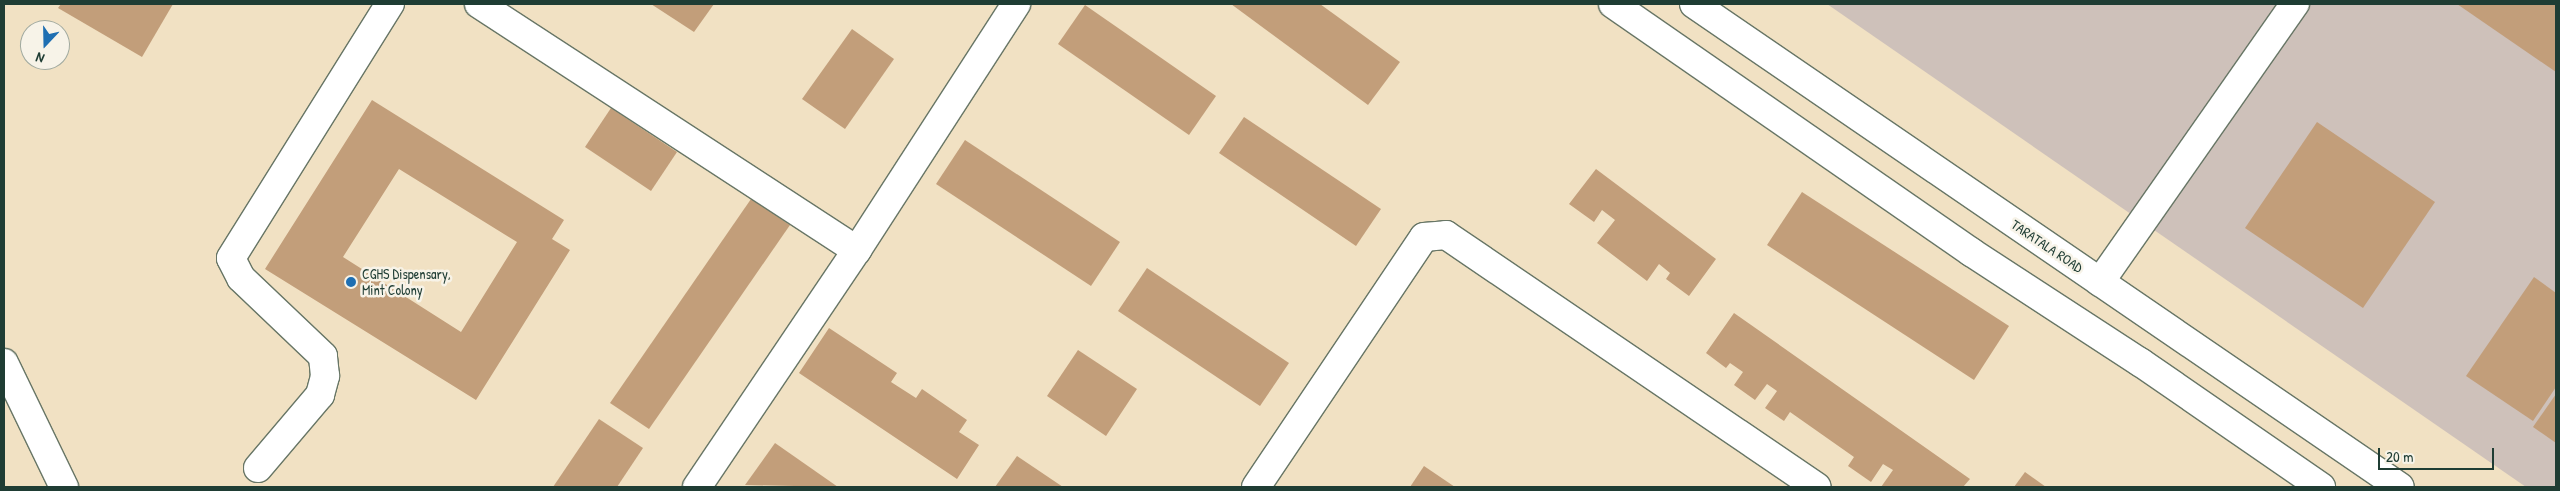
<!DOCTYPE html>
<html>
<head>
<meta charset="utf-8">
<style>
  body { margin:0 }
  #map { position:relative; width:2560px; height:491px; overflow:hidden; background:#f1e1c3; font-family:"Patrick Hand",sans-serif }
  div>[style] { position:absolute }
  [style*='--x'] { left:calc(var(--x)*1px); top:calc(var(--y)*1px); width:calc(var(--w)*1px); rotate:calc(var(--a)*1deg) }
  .industrial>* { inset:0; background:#cec1ba }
  .building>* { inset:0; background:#c29e7a }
  .roads { filter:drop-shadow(1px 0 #687666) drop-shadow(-1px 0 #687666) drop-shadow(0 1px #687666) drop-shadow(0 -1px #687666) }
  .minor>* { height:28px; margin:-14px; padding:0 14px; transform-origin:14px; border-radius:14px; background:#fff }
  .major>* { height:28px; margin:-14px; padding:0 14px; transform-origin:14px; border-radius:14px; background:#fff }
  .dots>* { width:14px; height:14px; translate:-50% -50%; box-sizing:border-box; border:2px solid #f7f3e8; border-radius:50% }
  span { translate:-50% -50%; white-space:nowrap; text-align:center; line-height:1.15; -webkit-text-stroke:5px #f7f3e8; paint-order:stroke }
  .street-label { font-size:14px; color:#1f3d34 }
  .poi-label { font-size:14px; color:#1f3d34 }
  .left { translate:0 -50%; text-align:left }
  .frame { position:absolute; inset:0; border:5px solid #1f3d34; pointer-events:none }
  .north { position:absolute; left:20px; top:20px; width:50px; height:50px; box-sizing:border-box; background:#f7f3e8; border:1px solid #a1aaa0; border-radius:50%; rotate:201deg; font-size:14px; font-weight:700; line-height:20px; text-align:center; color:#1f3d34 }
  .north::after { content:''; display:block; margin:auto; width:18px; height:22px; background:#1f6fb2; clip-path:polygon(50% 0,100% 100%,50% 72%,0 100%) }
  .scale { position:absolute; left:2378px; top:448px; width:116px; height:22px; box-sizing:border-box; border:2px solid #1f3d34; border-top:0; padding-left:6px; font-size:15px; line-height:18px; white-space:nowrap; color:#1f3d34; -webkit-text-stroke:4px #f7f3e8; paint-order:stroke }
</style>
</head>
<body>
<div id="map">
  <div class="industrial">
    <div style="clip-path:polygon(1827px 4px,2556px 4px,2556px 487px,2526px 487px)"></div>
  </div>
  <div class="building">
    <div style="clip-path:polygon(61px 4px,173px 4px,142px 57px,58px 8px)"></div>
    <div style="clip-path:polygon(651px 4px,714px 4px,694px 32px)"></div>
    <div style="clip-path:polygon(1231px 4px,1320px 4px,1400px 62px,1368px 105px)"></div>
    <div style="clip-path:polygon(2457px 4px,2556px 4px,2556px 72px)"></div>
    <div style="clip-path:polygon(1085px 5px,1216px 96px,1189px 135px,1058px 44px)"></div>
    <div style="clip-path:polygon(852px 29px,894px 59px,845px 129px,802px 99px)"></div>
    <div style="clip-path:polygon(evenodd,372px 100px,564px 220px,552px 239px,570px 250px,476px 400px,265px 269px,372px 100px,399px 169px,517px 242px,461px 332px,343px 257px,399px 169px)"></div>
    <div style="clip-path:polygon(611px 108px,677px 152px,651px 191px,585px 147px)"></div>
    <div style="clip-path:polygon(1244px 117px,1381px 209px,1356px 246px,1219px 153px)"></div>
    <div style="clip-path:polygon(2317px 122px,2435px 202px,2363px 308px,2245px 228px)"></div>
    <div style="clip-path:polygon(965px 140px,1120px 242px,1091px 286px,936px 184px)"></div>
    <div style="clip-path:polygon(1596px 169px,1716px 259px,1689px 296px,1666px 279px,1670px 273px,1659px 264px,1647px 281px,1597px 243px,1615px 220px,1602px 210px,1594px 222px,1569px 204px)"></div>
    <div style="clip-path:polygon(1802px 192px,2009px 326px,1974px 380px,1767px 245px)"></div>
    <div style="clip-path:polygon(751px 199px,790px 225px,649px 429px,610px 403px)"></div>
    <div style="clip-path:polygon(1147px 268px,1289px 363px,1260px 406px,1118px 311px)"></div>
    <div style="clip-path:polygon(2534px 277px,2556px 293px,2556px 387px,2533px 421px,2466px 376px)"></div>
    <div style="clip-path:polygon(1734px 313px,1970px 479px,1963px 487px,1881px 487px,1893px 470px,1883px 464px,1871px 482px,1848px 466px,1854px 457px,1790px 412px,1784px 421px,1765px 408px,1777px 391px,1767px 384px,1755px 400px,1734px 385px,1743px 372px,1730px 363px,1726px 368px,1706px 353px)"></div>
    <div style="clip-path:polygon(829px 328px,897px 373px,891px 382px,916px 398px,922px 389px,967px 420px,959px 432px,979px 445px,957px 479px,799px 373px)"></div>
    <div style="clip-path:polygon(1078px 350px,1137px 389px,1106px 436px,1047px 396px)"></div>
    <div style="clip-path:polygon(2556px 394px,2556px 443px,2533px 427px)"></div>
    <div style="clip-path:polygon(599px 419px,643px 448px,617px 487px,553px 487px)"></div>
    <div style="clip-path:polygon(775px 443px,838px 487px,745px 485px)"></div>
    <div style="clip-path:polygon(1017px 456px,1063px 487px,995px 487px)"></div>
    <div style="clip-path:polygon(1424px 466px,1455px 487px,1410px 487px)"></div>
    <div style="clip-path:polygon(2025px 472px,2046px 487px,2014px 487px)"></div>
  </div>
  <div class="roads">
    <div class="minor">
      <div style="--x:479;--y:4;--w:451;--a:33.1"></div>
      <div style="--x:2100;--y:282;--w:340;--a:-55"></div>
      <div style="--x:4;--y:363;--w:138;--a:64.2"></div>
      <div style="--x:258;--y:468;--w:96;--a:-49.7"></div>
      <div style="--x:320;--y:395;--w:20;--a:-75"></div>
      <div style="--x:325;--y:376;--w:20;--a:-96"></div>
      <div style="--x:323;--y:356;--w:113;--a:-136.4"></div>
      <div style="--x:241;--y:278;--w:22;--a:-117"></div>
      <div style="--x:231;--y:258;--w:300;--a:-58"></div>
      <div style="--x:697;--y:487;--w:286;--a:-56"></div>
      <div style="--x:857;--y:250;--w:293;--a:-57.1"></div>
      <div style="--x:1256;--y:487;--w:301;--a:-56.1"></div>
      <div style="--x:1424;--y:237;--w:22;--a:-5"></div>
      <div style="--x:1446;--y:235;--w:448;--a:34.2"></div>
    </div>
    <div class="major">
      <div style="--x:1613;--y:4;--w:436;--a:34.7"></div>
      <div style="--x:1971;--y:252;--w:202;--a:33.1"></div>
      <div style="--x:2140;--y:362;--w:220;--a:34.6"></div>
      <div style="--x:1694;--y:4;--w:855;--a:34.38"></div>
    </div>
  </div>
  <div class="dots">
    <div style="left:351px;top:282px;background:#1f6fb2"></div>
  </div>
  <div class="street-label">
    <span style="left:2047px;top:246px;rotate:34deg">TARATALA ROAD</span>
  </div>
  <div class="poi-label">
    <span class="left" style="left:362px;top:282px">CGHS Dispensary,<br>Mint Colony</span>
  </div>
  <div class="frame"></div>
  <div class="north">N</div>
  <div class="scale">20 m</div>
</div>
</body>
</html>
